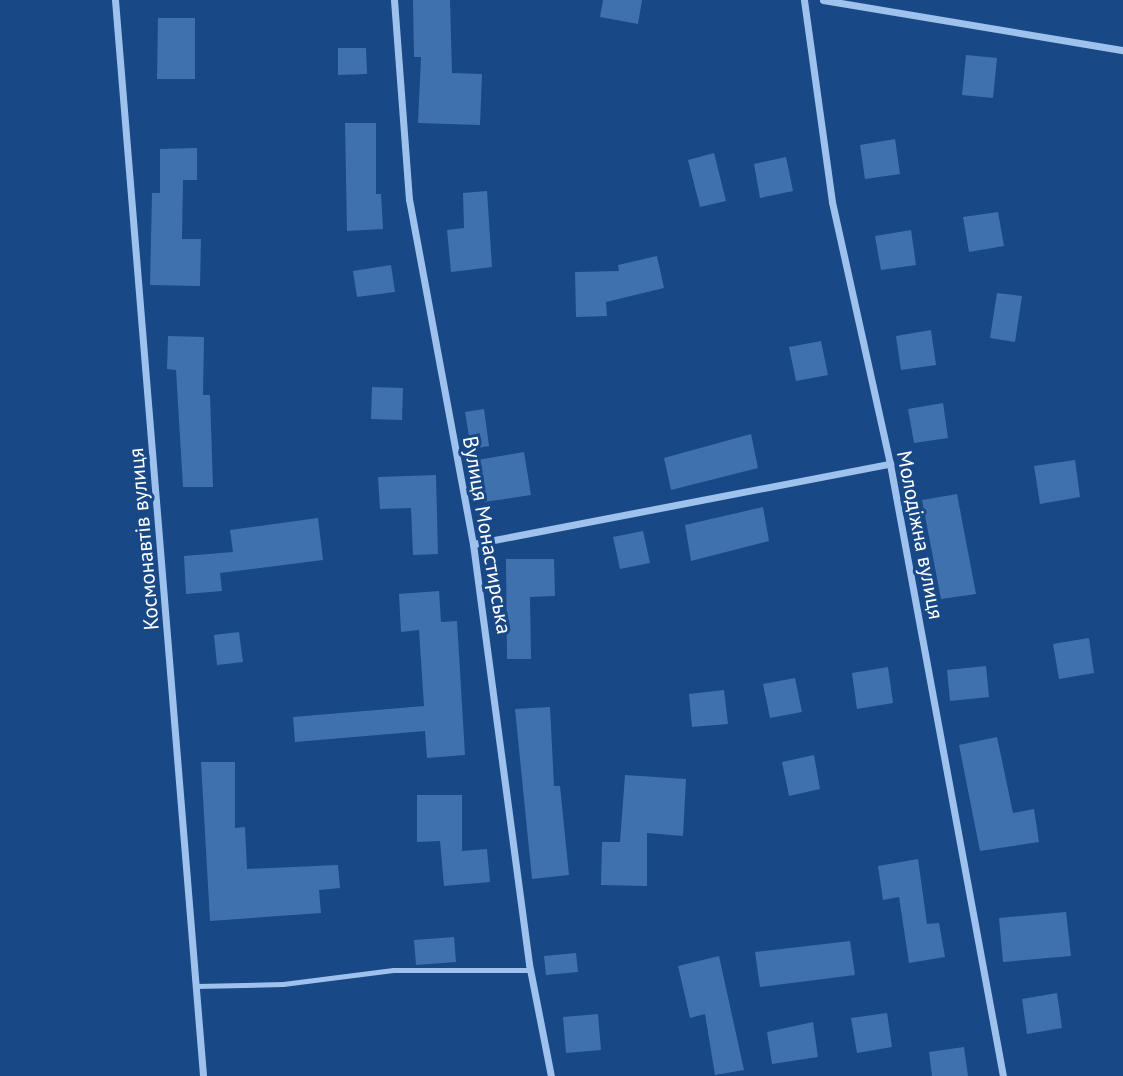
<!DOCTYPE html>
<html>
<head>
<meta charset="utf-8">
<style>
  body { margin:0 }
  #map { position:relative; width:1123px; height:1076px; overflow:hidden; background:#184886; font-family:"PT Sans",sans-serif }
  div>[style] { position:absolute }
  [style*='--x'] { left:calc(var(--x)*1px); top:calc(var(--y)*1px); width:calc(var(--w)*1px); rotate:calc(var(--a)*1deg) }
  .building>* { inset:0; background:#4071af }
  .lane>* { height:5px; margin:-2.5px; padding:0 2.5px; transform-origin:2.5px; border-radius:2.5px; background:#9ec1ed }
  .street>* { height:7px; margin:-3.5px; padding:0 3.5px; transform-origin:3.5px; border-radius:3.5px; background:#9ec1ed }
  span { translate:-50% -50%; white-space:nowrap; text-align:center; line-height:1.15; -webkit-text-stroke:6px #184886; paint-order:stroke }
  .street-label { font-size:21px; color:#fff }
</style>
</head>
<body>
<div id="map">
  <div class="building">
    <div style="clip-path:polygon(413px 0,450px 0,452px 73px,482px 74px,480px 125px,418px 123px,421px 57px,414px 57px)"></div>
    <div style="clip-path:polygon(603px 0,642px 0,638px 24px,600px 17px)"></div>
    <div style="clip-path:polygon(158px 18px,195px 18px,195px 79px,157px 79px)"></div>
    <div style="clip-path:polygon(338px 48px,366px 48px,367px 74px,338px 75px)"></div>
    <div style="clip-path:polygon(966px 55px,997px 58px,993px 98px,962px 95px)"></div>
    <div style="clip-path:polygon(345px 123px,376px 123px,376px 194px,381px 194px,383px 229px,347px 231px)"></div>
    <div style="clip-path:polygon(895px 139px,900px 174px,865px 179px,860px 145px)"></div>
    <div style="clip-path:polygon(197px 148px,197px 180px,183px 180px,182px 239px,201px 239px,200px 286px,150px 285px,152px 193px,160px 193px,160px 149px)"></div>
    <div style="clip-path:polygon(714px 153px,726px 201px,700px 207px,688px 160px)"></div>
    <div style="clip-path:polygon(786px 157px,793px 191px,760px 198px,754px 164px)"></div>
    <div style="clip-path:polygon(487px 191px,492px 267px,451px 272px,447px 230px,464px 228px,463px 193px)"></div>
    <div style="clip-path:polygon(998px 212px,1004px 246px,969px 252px,963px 217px)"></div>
    <div style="clip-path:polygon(911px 230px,916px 265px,881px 270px,875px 236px)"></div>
    <div style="clip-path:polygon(657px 256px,664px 288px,606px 302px,607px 316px,576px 317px,575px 272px,619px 271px,618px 265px)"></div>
    <div style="clip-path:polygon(391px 265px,395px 292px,357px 297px,353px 271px)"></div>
    <div style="clip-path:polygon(997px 293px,1022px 296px,1015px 342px,990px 338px)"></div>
    <div style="clip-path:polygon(931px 330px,936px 365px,901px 370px,896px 336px)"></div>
    <div style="clip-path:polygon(168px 336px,204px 337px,203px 395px,210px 395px,213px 487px,183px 487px,176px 370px,167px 369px)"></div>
    <div style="clip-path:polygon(821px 341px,828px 375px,796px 381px,789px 347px)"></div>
    <div style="clip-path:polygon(372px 387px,403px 388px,402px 420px,371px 419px)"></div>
    <div style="clip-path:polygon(943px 403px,948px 438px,914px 443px,908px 409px)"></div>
    <div style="clip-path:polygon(484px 409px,489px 446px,471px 449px,465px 412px)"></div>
    <div style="clip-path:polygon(751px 434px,758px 468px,671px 490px,664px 458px)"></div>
    <div style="clip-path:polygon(524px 452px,531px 495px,484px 502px,477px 460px)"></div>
    <div style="clip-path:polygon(1075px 460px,1080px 497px,1040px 504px,1034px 466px)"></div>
    <div style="clip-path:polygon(436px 475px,438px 554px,413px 555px,411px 508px,380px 509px,378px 477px)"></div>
    <div style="clip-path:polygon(957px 494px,976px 594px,941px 599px,922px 500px)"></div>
    <div style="clip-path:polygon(763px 507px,769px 541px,691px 561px,685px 525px)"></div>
    <div style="clip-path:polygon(318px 518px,323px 560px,220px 573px,222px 591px,186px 594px,184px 556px,233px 552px,230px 530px)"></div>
    <div style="clip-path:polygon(643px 531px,650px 563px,620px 569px,613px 537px)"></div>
    <div style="clip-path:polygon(506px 559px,554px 559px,555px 596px,530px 597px,531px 659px,507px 659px)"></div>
    <div style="clip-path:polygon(439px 591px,441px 622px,457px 621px,465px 755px,427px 758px,425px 731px,295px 742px,293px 717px,424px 706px,419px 630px,401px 632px,399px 594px)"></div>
    <div style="clip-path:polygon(239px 632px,243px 662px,217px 665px,214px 635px)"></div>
    <div style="clip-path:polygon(1089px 638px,1094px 673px,1059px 679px,1053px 644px)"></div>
    <div style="clip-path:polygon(986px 666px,989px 697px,950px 701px,947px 670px)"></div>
    <div style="clip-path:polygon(888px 667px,893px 703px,857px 709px,852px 673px)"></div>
    <div style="clip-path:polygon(795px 678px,802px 712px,770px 718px,763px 684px)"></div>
    <div style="clip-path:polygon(724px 690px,728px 724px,692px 727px,689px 694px)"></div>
    <div style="clip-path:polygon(550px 707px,554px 786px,560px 786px,569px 875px,532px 879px,515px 709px)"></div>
    <div style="clip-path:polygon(997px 737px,1013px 813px,1034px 809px,1039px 842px,980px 851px,959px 745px)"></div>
    <div style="clip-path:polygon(814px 755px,820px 789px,789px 796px,782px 762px)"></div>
    <div style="clip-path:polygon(201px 762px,235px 762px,235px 828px,245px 827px,247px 869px,338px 865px,340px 888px,319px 890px,321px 913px,210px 921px)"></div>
    <div style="clip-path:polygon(625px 775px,686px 779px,683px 836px,647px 833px,647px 886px,601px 885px,602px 842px,620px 842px)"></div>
    <div style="clip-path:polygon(417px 795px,462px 795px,462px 851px,487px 849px,490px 882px,444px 886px,440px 841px,417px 842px)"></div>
    <div style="clip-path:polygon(918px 859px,927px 924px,939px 923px,945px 957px,909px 963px,899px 897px,883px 900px,878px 866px)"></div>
    <div style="clip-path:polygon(1066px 912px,1071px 956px,1003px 962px,999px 918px)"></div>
    <div style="clip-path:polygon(454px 937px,456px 962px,416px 965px,414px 940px)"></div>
    <div style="clip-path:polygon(850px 941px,855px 975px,760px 987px,755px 952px)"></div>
    <div style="clip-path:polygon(576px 953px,578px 972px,546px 975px,544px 956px)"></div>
    <div style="clip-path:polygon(719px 956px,744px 1070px,715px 1075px,705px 1014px,690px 1018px,678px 966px)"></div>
    <div style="clip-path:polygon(1057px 993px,1062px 1028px,1027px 1034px,1022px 999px)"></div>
    <div style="clip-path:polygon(887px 1013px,892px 1047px,857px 1053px,851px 1018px)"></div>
    <div style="clip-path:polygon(598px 1014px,601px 1050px,566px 1053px,563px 1017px)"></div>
    <div style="clip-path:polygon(813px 1022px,818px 1057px,772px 1064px,767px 1032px)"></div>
    <div style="clip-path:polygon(964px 1047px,968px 1076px,932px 1076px,929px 1052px)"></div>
  </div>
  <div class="lane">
    <div style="--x:196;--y:986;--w:87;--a:-1.3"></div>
    <div style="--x:283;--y:984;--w:111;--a:-7.3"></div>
    <div style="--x:393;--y:970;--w:138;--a:0"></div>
  </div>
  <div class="street">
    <div style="--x:115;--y:0;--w:1080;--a:85.32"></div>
    <div style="--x:394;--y:0;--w:200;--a:85.7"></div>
    <div style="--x:409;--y:199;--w:351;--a:79.5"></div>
    <div style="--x:473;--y:544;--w:424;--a:82.4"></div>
    <div style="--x:529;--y:964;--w:114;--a:78.9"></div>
    <div style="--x:804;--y:0;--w:204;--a:82.1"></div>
    <div style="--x:832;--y:202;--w:268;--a:77.5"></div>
    <div style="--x:890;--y:464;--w:622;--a:79.54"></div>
    <div style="--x:823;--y:0;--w:304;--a:9.5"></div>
    <div style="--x:473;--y:544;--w:425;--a:-10.9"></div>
  </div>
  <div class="street-label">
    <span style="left:487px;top:535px;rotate:80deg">Вулиця Монастирська</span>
    <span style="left:920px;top:535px;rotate:79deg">Молодіжна вулиця</span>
    <span style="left:144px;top:539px;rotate:-95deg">Космонавтів вулиця</span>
  </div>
</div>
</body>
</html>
